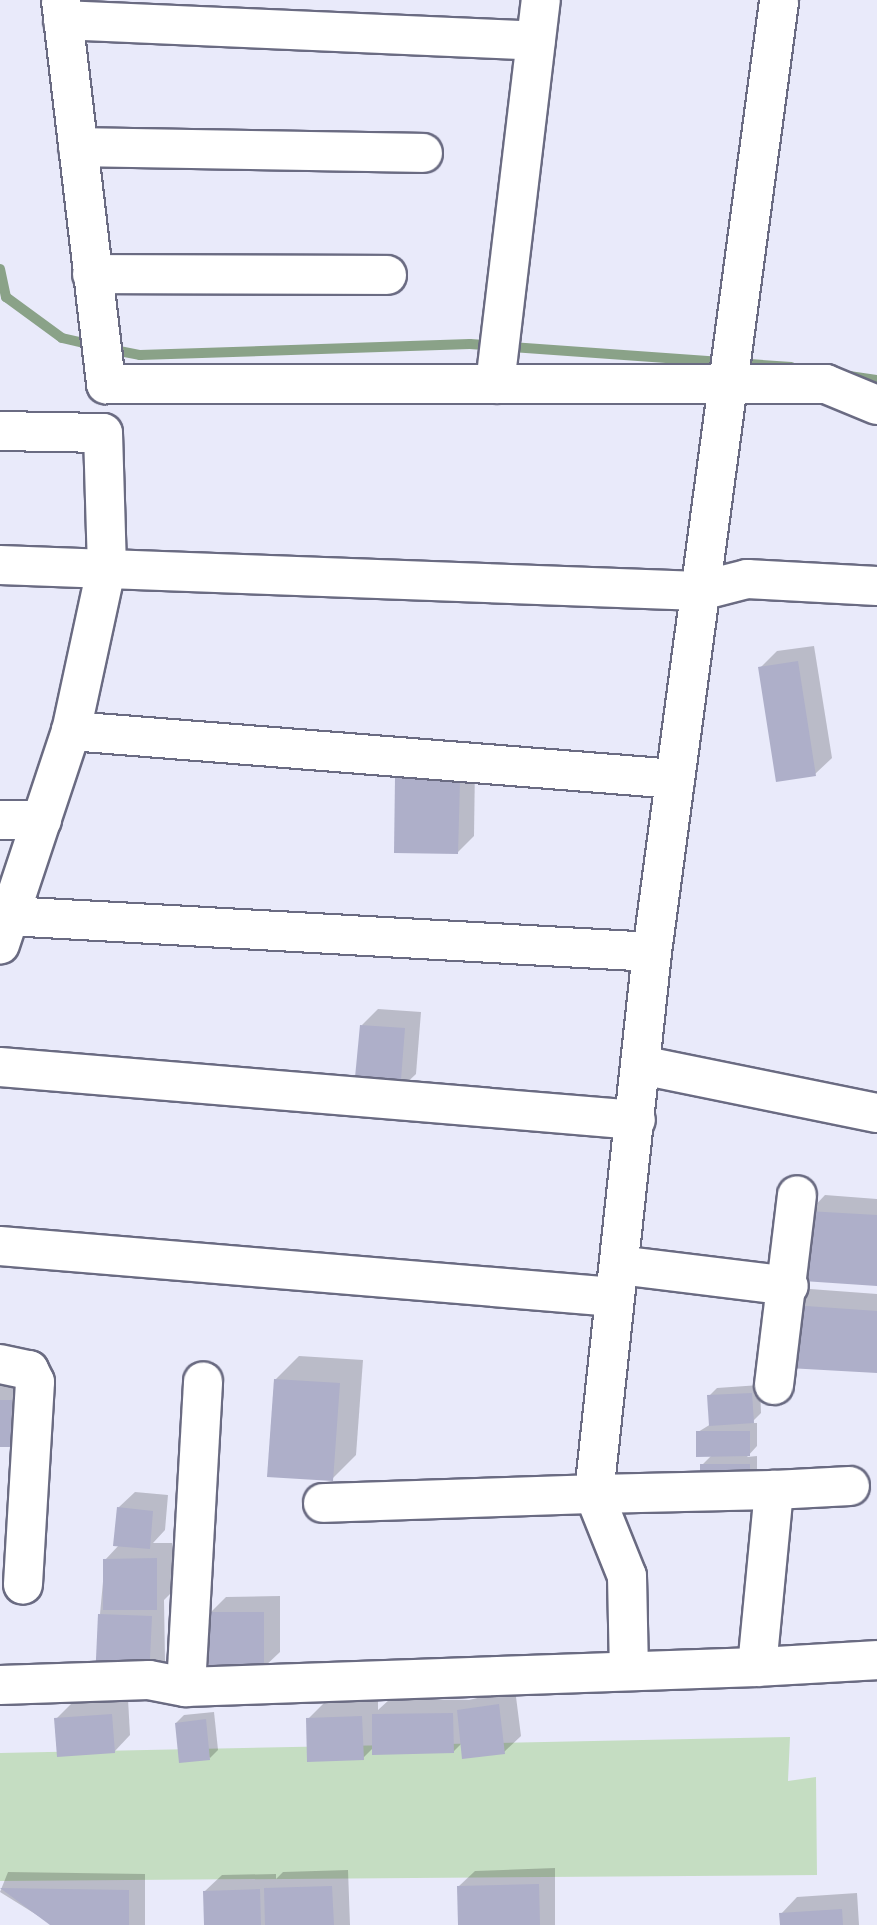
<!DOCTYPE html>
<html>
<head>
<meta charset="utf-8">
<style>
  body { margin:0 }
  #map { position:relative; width:877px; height:1925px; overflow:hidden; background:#e9eafa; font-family:"Exo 2",sans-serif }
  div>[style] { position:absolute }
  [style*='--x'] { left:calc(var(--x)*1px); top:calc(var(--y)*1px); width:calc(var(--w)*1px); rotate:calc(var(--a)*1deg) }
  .green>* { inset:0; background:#c5ddc2 }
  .shadow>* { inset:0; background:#0003 }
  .stream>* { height:10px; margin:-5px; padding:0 5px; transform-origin:5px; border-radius:5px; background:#8aa288 }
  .building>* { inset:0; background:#aeafc9 }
  .roads { filter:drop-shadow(2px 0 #6a6b82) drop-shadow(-2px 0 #6a6b82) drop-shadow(0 2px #6a6b82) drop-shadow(0 -2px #6a6b82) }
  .minor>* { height:38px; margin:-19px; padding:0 19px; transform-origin:19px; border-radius:19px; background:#fff }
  span { translate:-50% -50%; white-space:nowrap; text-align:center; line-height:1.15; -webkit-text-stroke:5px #e9eafa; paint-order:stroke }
</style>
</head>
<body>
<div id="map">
  <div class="green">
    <div style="clip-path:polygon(790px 1737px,788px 1781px,816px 1777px,817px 1875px,0 1881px,0 1753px)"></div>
  </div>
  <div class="shadow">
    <div style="clip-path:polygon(814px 646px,832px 758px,815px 774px,760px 668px,777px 651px)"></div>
    <div style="clip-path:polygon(413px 763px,475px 764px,474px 836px,457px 853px,397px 779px)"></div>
    <div style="clip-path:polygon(378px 1009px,421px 1012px,416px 1074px,399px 1090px,362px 1025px)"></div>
    <div style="clip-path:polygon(825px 1195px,877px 1199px,877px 1284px,809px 1212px)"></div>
    <div style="clip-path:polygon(810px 1289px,877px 1294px,877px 1370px,794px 1306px)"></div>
    <div style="clip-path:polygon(299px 1356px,363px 1360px,356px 1455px,332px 1479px,275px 1380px)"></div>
    <div style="clip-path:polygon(0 1384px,28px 1384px,27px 1429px,11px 1445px,0 1445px)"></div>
    <div style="clip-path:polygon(760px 1385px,761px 1413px,751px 1423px,757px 1423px,757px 1446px,747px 1457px,757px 1456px,757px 1479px,702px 1465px,712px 1455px,698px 1432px,711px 1424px,709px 1396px,717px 1388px)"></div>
    <div style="clip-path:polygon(135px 1492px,168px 1495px,165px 1530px,153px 1543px,172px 1543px,173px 1591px,164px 1600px,165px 1661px,149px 1678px,100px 1614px,105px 1560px,120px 1544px,118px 1508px)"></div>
    <div style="clip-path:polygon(280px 1596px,280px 1652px,263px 1668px,210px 1613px,226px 1597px)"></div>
    <div style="clip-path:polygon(515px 1689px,521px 1736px,504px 1752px,462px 1743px,453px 1752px,374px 1747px,363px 1758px,308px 1719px,324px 1703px,378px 1700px,378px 1710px,390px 1699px,469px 1700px)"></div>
    <div style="clip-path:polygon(128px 1699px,130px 1735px,114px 1752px,56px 1719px,73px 1702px)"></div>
    <div style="clip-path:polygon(214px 1712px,218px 1750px,210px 1758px,176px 1723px,184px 1715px)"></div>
    <div style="clip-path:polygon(555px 1868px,555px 1925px,460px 1925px,458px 1887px,475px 1871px)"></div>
    <div style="clip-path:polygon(348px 1870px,350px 1925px,206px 1925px,205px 1891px,222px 1875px,276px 1874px,276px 1879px,283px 1872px)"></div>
    <div style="clip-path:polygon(8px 1872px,145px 1874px,145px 1925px,53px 1925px,0 1892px)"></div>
    <div style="clip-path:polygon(857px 1893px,859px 1925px,782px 1925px,781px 1914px,797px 1897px)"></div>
  </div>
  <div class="stream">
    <div style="--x:0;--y:269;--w:29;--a:78"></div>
    <div style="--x:6;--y:297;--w:69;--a:36.2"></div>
    <div style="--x:62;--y:338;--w:32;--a:13"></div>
    <div style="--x:109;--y:349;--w:32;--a:11"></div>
    <div style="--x:140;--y:355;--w:330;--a:-1.9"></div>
    <div style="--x:470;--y:344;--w:322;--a:4.1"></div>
    <div style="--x:849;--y:376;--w:28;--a:8"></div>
  </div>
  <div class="building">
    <div style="clip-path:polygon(798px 661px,816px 776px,776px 782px,758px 667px)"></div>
    <div style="clip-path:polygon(395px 778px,460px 780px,458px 854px,394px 853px)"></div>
    <div style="clip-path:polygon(360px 1025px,405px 1028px,400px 1092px,354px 1088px)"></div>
    <div style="clip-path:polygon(807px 1211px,877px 1215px,877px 1286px,803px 1281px)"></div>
    <div style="clip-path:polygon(792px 1305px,877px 1311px,877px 1373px,788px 1368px)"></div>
    <div style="clip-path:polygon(274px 1379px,340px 1383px,333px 1481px,267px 1477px)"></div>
    <div style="clip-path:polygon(752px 1393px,754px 1423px,709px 1426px,707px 1395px)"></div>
    <div style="clip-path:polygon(0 1400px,12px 1400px,11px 1447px,0 1447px)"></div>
    <div style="clip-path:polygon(696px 1431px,750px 1431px,750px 1456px,696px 1457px)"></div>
    <div style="clip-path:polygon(700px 1464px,750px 1464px,750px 1489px,700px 1490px)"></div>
    <div style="clip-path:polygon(117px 1507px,153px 1511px,150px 1549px,113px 1546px)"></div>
    <div style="clip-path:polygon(157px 1558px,157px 1610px,103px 1610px,103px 1559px)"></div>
    <div style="clip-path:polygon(208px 1612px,264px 1612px,264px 1670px,209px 1670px)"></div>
    <div style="clip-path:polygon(98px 1614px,152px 1616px,149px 1680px,95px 1681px)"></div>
    <div style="clip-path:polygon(499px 1704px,505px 1754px,462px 1759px,457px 1710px)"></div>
    <div style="clip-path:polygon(453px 1713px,454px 1753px,372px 1755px,372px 1714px)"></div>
    <div style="clip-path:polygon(112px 1714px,115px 1753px,57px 1757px,54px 1718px)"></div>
    <div style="clip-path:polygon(362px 1716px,364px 1760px,307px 1762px,306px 1718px)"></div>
    <div style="clip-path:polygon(206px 1719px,210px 1760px,179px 1763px,175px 1723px)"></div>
    <div style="clip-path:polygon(539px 1884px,540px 1925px,458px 1925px,457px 1886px)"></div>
    <div style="clip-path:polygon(332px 1886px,334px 1925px,265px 1925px,264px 1888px)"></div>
    <div style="clip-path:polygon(0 1888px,129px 1890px,129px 1925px,50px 1925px)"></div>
    <div style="clip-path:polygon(260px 1889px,261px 1925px,204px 1925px,203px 1891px)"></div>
    <div style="clip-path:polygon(842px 1909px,843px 1925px,780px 1925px,779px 1913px)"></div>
  </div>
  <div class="roads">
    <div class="minor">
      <div style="--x:61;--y:0;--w:387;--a:83.3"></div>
      <div style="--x:106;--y:384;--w:622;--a:0"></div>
      <div style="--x:728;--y:384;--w:387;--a:-82.4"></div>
      <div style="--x:63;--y:20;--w:473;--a:2.5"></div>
      <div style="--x:78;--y:147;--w:345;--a:1"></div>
      <div style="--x:92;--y:274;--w:295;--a:0.2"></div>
      <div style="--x:495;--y:384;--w:387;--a:-83.2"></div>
      <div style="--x:0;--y:431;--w:103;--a:1.1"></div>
      <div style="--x:103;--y:433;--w:132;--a:88.3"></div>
      <div style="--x:107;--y:565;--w:170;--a:102.2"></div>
      <div style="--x:71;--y:731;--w:225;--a:108.4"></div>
      <div style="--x:0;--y:565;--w:700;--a:2.13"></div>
      <div style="--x:700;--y:591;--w:49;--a:-14.3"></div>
      <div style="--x:747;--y:579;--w:130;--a:3.1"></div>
      <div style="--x:71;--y:731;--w:606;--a:4.54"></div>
      <div style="--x:0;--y:820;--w:42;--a:0"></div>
      <div style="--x:9;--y:916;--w:644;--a:3.2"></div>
      <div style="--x:641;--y:1065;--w:241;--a:11.5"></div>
      <div style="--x:0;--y:1067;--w:638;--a:4.76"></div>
      <div style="--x:0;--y:1246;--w:616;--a:4.75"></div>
      <div style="--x:619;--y:1265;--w:171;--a:7"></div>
      <div style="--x:0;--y:1364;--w:30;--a:12"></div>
      <div style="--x:29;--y:1370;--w:13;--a:63"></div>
      <div style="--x:35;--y:1382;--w:203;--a:93.4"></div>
      <div style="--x:774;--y:1385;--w:191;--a:-83.1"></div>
      <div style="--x:774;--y:1490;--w:76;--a:-3"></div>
      <div style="--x:323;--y:1503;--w:271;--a:-1.9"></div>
      <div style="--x:594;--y:1494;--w:88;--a:68.1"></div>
      <div style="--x:627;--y:1576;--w:93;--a:88.8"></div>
      <div style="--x:757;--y:1667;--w:120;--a:-3.3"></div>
      <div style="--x:0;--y:1685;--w:149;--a:-1.9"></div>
      <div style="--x:149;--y:1680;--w:38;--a:11"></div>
      <div style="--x:186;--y:1687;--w:571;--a:-2.01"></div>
      <div style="--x:757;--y:1667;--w:178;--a:-84.5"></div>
      <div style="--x:774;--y:1490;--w:180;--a:178.7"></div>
      <div style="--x:594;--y:1494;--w:545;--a:-83.89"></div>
      <div style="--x:652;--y:952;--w:573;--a:-82.38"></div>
      <div style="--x:728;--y:384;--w:98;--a:0"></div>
      <div style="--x:826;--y:384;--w:55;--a:22.4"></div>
      <div style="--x:186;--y:1687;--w:306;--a:-86.8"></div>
    </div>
  </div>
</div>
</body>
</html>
